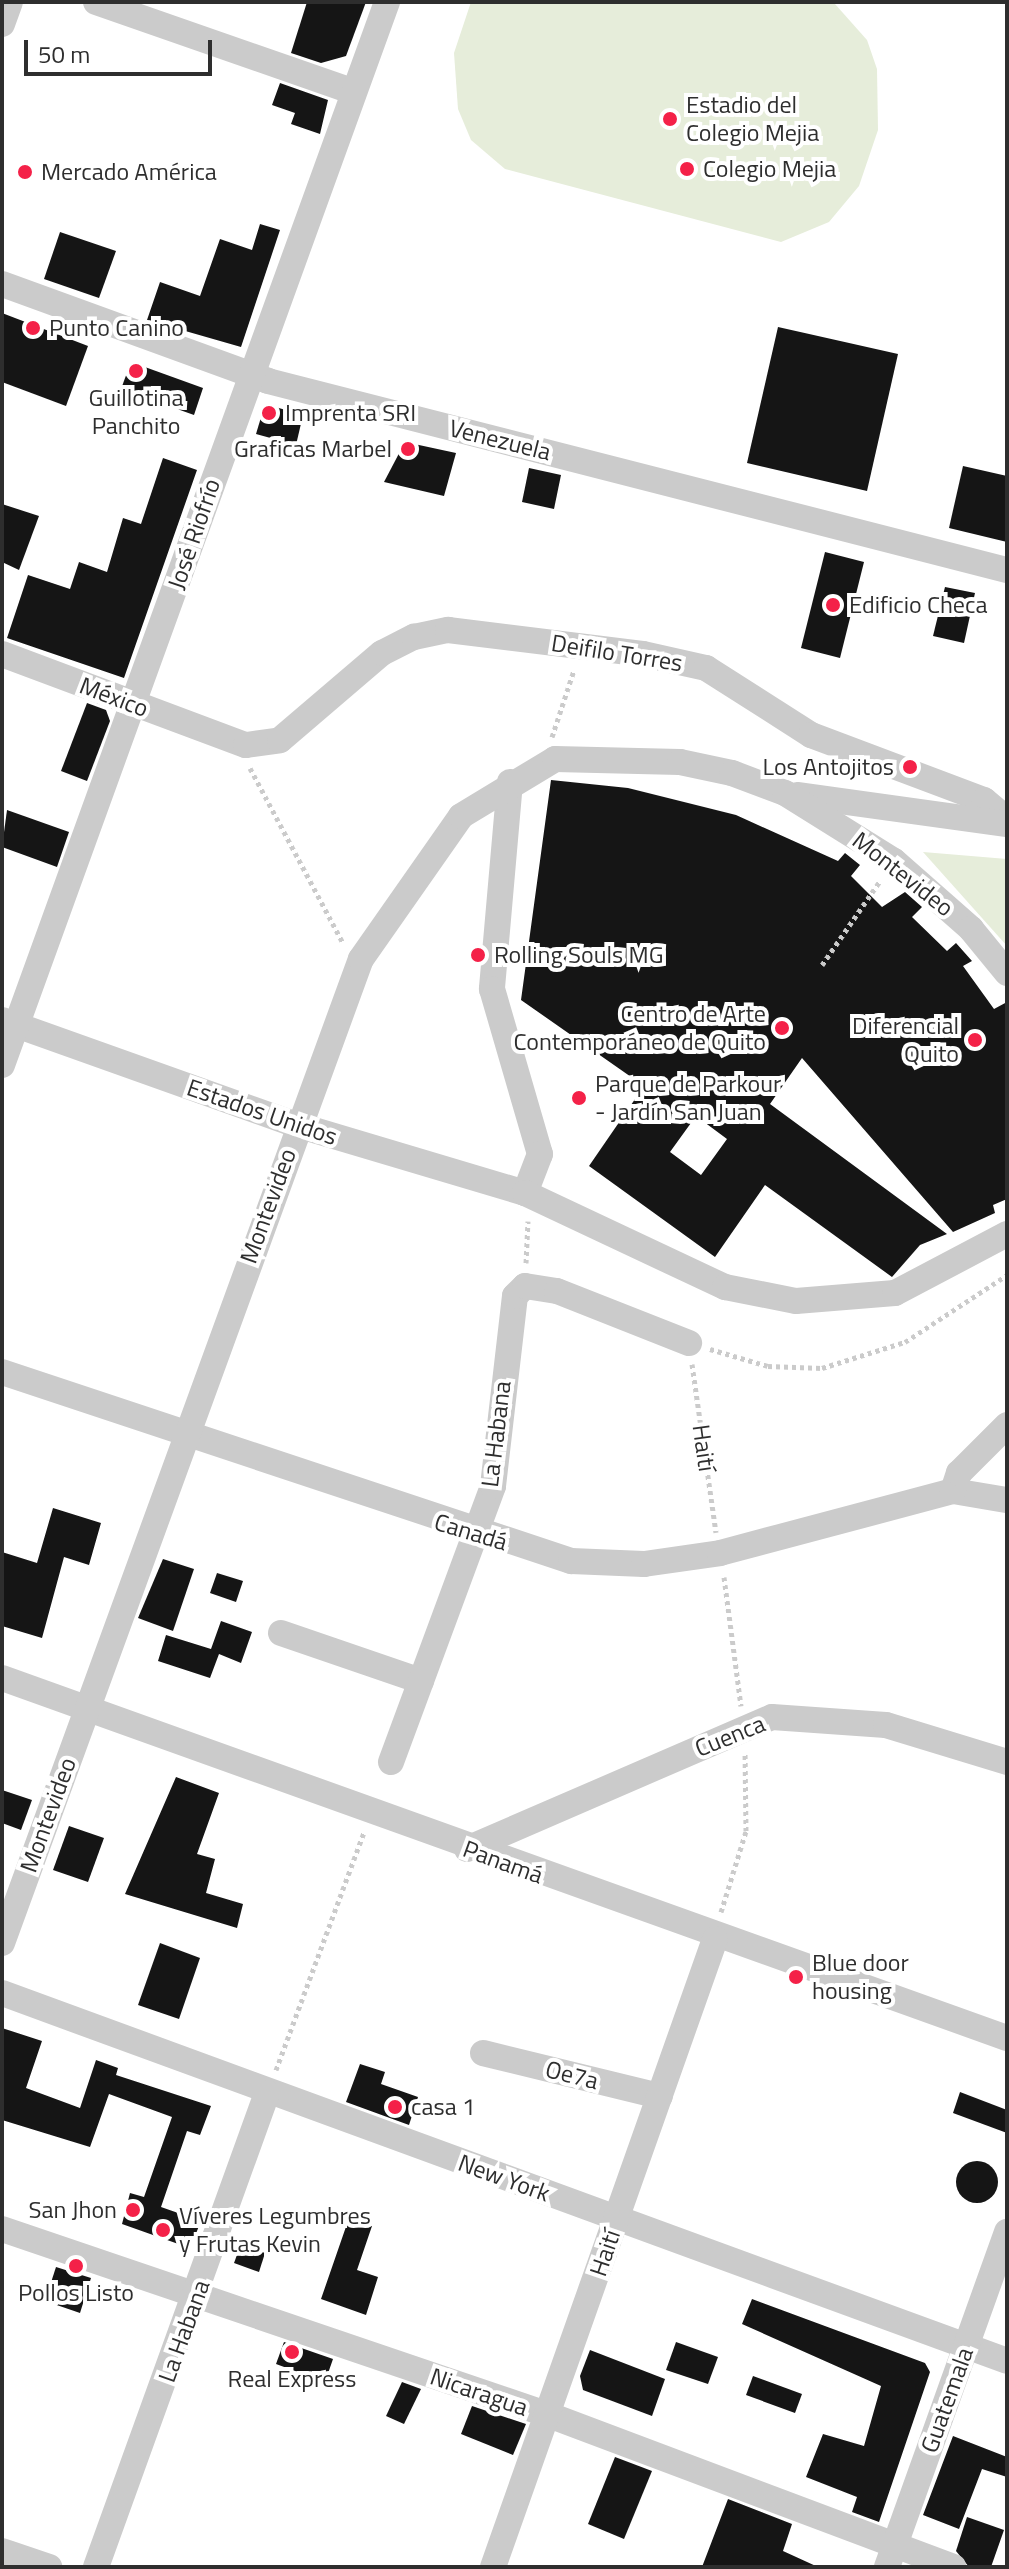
<!DOCTYPE html>
<html>
<head>
<meta charset="utf-8">
<style>
  body { margin:0 }
  #map { position:relative; width:1009px; height:2569px; overflow:hidden; background:#fff; font-family:"Titillium Web",sans-serif }
  div>[style] { position:absolute }
  [style*='--x'] { left:calc(var(--x)*1px); top:calc(var(--y)*1px); width:calc(var(--w)*1px); rotate:calc(var(--a)*1deg) }
  .green>* { inset:0; background:#e6edda }
  .building>* { inset:0; background:#151515 }
  .round { border-radius:50% }
  .path>* { height:5px; margin-top:-2.5px; transform-origin:0; background:repeating-linear-gradient(90deg,#cbcbcb 0 4px,transparent 0 8px) }
  .minor>* { height:26px; margin:-13px; padding:0 13px; transform-origin:13px; border-radius:13px; background:#cbcbcb }
  .dots>* { width:22px; height:22px; translate:-50% -50%; box-sizing:border-box; border:4px solid #fff; border-radius:50% }
  span { translate:-50% -50%; white-space:nowrap; text-align:center; line-height:1.15; -webkit-text-stroke:8px #fff; paint-order:stroke }
  .poi-label { font-size:24px; color:#2e2e2e }
  .left { translate:0 -50%; text-align:left }
  .right { translate:-100% -50%; text-align:right }
  .street-label { font-size:24px; color:#2e2e2e }
  .frame { position:absolute; inset:0; border:4px solid #2e2e2e; pointer-events:none }
  .scale { position:absolute; left:24px; top:40px; width:188px; height:36px; box-sizing:border-box; border:4px solid #2e2e2e; border-top:0; padding-left:10px; font-size:24px; line-height:28px; white-space:nowrap; color:#2e2e2e; -webkit-text-stroke:6px #fff; paint-order:stroke }
</style>
</head>
<body>
<div id="map">
  <div class="green">
    <div style="clip-path:polygon(471px 2px,835px 4px,867px 40px,877px 69px,878px 130px,859px 186px,829px 222px,781px 242px,505px 169px,471px 140px,458px 109px,454px 53px)"></div>
    <div style="clip-path:polygon(923px 852px,1007px 859px,1007px 946px)"></div>
  </div>
  <div class="building">
    <div style="clip-path:polygon(307px 2px,366px 2px,346px 56px,321px 63px,291px 53px)"></div>
    <div style="clip-path:polygon(280px 83px,328px 100px,320px 134px,291px 124px,295px 113px,272px 105px)"></div>
    <div style="clip-path:polygon(260px 224px,280px 230px,241px 347px,147px 320px,160px 282px,200px 296px,220px 239px,252px 250px)"></div>
    <div style="clip-path:polygon(60px 232px,116px 251px,99px 298px,44px 279px)"></div>
    <div style="clip-path:polygon(2px 313px,88px 346px,66px 406px,2px 382px)"></div>
    <div style="clip-path:polygon(778px 327px,898px 354px,867px 491px,747px 463px)"></div>
    <div style="clip-path:polygon(131px 362px,203px 388px,194px 415px,121px 389px)"></div>
    <div style="clip-path:polygon(265px 404px,303px 415px,296px 445px,256px 434px)"></div>
    <div style="clip-path:polygon(405px 442px,456px 453px,444px 496px,384px 482px)"></div>
    <div style="clip-path:polygon(163px 458px,197px 470px,124px 678px,7px 638px,28px 575px,70px 589px,79px 562px,107px 572px,123px 518px,141px 524px)"></div>
    <div style="clip-path:polygon(963px 466px,1007px 476px,1007px 542px,949px 528px)"></div>
    <div style="clip-path:polygon(529px 468px,561px 475px,554px 509px,522px 502px)"></div>
    <div style="clip-path:polygon(2px 504px,39px 516px,19px 570px,2px 562px)"></div>
    <div style="clip-path:polygon(825px 552px,864px 562px,840px 658px,801px 648px)"></div>
    <div style="clip-path:polygon(945px 587px,975px 593px,964px 643px,933px 636px)"></div>
    <div style="clip-path:polygon(87px 703px,106px 710px,110px 721px,87px 781px,61px 771px)"></div>
    <div style="clip-path:polygon(evenodd,551px 780px,628px 788px,736px 815px,838px 861px,845px 853px,860px 865px,851px 876px,882px 907px,905px 892px,922px 907px,912px 917px,947px 951px,956px 943px,972px 961px,963px 966px,994px 1009px,1007px 1002px,1007px 1199px,993px 1205px,995px 1213px,953px 1232px,802px 1058px,770px 1104px,947px 1234px,920px 1245px,892px 1277px,765px 1185px,715px 1257px,589px 1166px,644px 1086px,521px 1000px,551px 780px,696px 1116px,727px 1139px,701px 1175px,670px 1152px,696px 1116px)"></div>
    <div style="clip-path:polygon(7px 810px,69px 832px,57px 867px,2px 847px)"></div>
    <div style="clip-path:polygon(53px 1508px,101px 1523px,89px 1565px,64px 1557px,42px 1638px,2px 1626px,2px 1552px,37px 1563px)"></div>
    <div style="clip-path:polygon(163px 1559px,194px 1569px,173px 1631px,138px 1618px)"></div>
    <div style="clip-path:polygon(217px 1573px,243px 1581px,236px 1602px,210px 1593px)"></div>
    <div style="clip-path:polygon(221px 1621px,252px 1632px,241px 1663px,219px 1654px,210px 1678px,158px 1661px,166px 1635px,211px 1649px)"></div>
    <div style="clip-path:polygon(176px 1777px,219px 1793px,197px 1854px,215px 1859px,206px 1893px,243px 1904px,237px 1928px,125px 1894px)"></div>
    <div style="clip-path:polygon(2px 1790px,32px 1800px,21px 1830px,2px 1823px)"></div>
    <div style="clip-path:polygon(69px 1826px,104px 1838px,88px 1882px,53px 1870px)"></div>
    <div style="clip-path:polygon(160px 1943px,200px 1958px,179px 2019px,138px 2005px)"></div>
    <div style="clip-path:polygon(2px 2028px,42px 2041px,26px 2088px,80px 2108px,96px 2060px,118px 2068px,116px 2075px,211px 2106px,200px 2135px,187px 2131px,161px 2207px,201px 2221px,193px 2241px,184px 2246px,122px 2224px,130px 2193px,144px 2197px,172px 2117px,109px 2094px,90px 2147px,2px 2120px)"></div>
    <div style="clip-path:polygon(360px 2064px,385px 2072px,381px 2084px,418px 2097px,409px 2125px,346px 2102px)"></div>
    <div style="clip-path:polygon(960px 2092px,1007px 2110px,1007px 2133px,953px 2113px)"></div>
    <div class="round" style="left:956px;top:2161px;width:42px;height:42px"></div>
    <div style="clip-path:polygon(349px 2218px,372px 2226px,357px 2270px,378px 2277px,366px 2315px,321px 2299px)"></div>
    <div style="clip-path:polygon(241px 2244px,265px 2253px,259px 2272px,234px 2263px)"></div>
    <div style="clip-path:polygon(56px 2267px,91px 2278px,80px 2313px,45px 2301px)"></div>
    <div style="clip-path:polygon(752px 2299px,925px 2363px,930px 2372px,879px 2522px,852px 2512px,857px 2497px,806px 2477px,823px 2434px,864px 2446px,881px 2386px,742px 2324px)"></div>
    <div style="clip-path:polygon(284px 2342px,333px 2359px,325px 2382px,276px 2364px)"></div>
    <div style="clip-path:polygon(676px 2342px,718px 2357px,708px 2384px,666px 2370px)"></div>
    <div style="clip-path:polygon(590px 2350px,665px 2379px,652px 2416px,583px 2390px,580px 2376px)"></div>
    <div style="clip-path:polygon(753px 2376px,802px 2394px,795px 2413px,746px 2395px)"></div>
    <div style="clip-path:polygon(402px 2382px,421px 2389px,404px 2424px,386px 2416px)"></div>
    <div style="clip-path:polygon(472px 2406px,526px 2424px,513px 2455px,461px 2434px)"></div>
    <div style="clip-path:polygon(953px 2436px,1007px 2457px,1007px 2477px,982px 2469px,959px 2529px,923px 2515px)"></div>
    <div style="clip-path:polygon(615px 2457px,652px 2471px,624px 2539px,588px 2524px)"></div>
    <div style="clip-path:polygon(728px 2499px,792px 2524px,783px 2551px,818px 2567px,702px 2567px)"></div>
    <div style="clip-path:polygon(967px 2517px,1004px 2530px,991px 2567px,969px 2567px,956px 2551px)"></div>
  </div>
  <div class="path">
    <div style="--x:552;--y:737;--w:71;--a:-71.8"></div>
    <div style="--x:250;--y:768;--w:198;--a:62"></div>
    <div style="--x:822;--y:965;--w:102;--a:-55.4"></div>
    <div style="--x:526;--y:1263;--w:42;--a:-87.3"></div>
    <div style="--x:710;--y:1349;--w:60;--a:16.3"></div>
    <div style="--x:768;--y:1366;--w:54;--a:2.1"></div>
    <div style="--x:822;--y:1368;--w:87;--a:-17.4"></div>
    <div style="--x:905;--y:1342;--w:122;--a:-33.3"></div>
    <div style="--x:692;--y:1364;--w:170;--a:81.9"></div>
    <div style="--x:724;--y:1577;--w:130;--a:82.5"></div>
    <div style="--x:721;--y:1912;--w:85;--a:-72.8"></div>
    <div style="--x:746;--y:1831;--w:78;--a:-90.7"></div>
    <div style="--x:276;--y:2070;--w:254;--a:-69.7"></div>
  </div>
  <div class="minor">
    <div style="--x:96;--y:2;--w:271;--a:19.2"></div>
    <div style="--x:2;--y:24;--w:23;--a:-70"></div>
    <div style="--x:2;--y:284;--w:283;--a:20"></div>
    <div style="--x:268;--y:381;--w:763;--a:14.35"></div>
    <div style="--x:2;--y:654;--w:260;--a:20.5"></div>
    <div style="--x:246;--y:745;--w:34;--a:-8"></div>
    <div style="--x:280;--y:740;--w:134;--a:-40.5"></div>
    <div style="--x:382;--y:653;--w:36;--a:-27"></div>
    <div style="--x:414;--y:637;--w:35;--a:-12"></div>
    <div style="--x:448;--y:630;--w:196;--a:7"></div>
    <div style="--x:643;--y:654;--w:65;--a:12.5"></div>
    <div style="--x:706;--y:668;--w:125;--a:32.5"></div>
    <div style="--x:811;--y:735;--w:185;--a:20.6"></div>
    <div style="--x:984;--y:800;--w:30;--a:40"></div>
    <div style="--x:510;--y:782;--w:208;--a:95"></div>
    <div style="--x:492;--y:989;--w:172;--a:73.8"></div>
    <div style="--x:540;--y:1154;--w:42;--a:111"></div>
    <div style="--x:797;--y:795;--w:212;--a:7.9"></div>
    <div style="--x:2;--y:1020;--w:313;--a:19.6"></div>
    <div style="--x:297;--y:1125;--w:238;--a:16.6"></div>
    <div style="--x:2;--y:1065;--w:1131;--a:-70.09"></div>
    <div style="--x:525;--y:1193;--w:221;--a:25.2"></div>
    <div style="--x:725;--y:1287;--w:72;--a:11.2"></div>
    <div style="--x:796;--y:1301;--w:99;--a:-4.6"></div>
    <div style="--x:895;--y:1293;--w:127;--a:-27.8"></div>
    <div style="--x:2;--y:1372;--w:600;--a:18.37"></div>
    <div style="--x:571;--y:1561;--w:73;--a:2.4"></div>
    <div style="--x:644;--y:1564;--w:77;--a:-8.2"></div>
    <div style="--x:720;--y:1553;--w:241;--a:-14.9"></div>
    <div style="--x:953;--y:1491;--w:55;--a:9.5"></div>
    <div style="--x:953;--y:1491;--w:19;--a:-72"></div>
    <div style="--x:959;--y:1473;--w:68;--a:-45"></div>
    <div style="--x:281;--y:1633;--w:148;--a:18.9"></div>
    <div style="--x:2;--y:1678;--w:1068;--a:19.71"></div>
    <div style="--x:391;--y:1762;--w:294;--a:-69.7"></div>
    <div style="--x:493;--y:1486;--w:191;--a:-83.4"></div>
    <div style="--x:515;--y:1296;--w:14;--a:-45"></div>
    <div style="--x:525;--y:1286;--w:32;--a:9"></div>
    <div style="--x:557;--y:1291;--w:142;--a:21.5"></div>
    <div style="--x:467;--y:1849;--w:332;--a:-23.4"></div>
    <div style="--x:772;--y:1717;--w:114;--a:4"></div>
    <div style="--x:886;--y:1725;--w:127;--a:17"></div>
    <div style="--x:2;--y:1943;--w:1047;--a:-69.96"></div>
    <div style="--x:361;--y:959;--w:174;--a:-55"></div>
    <div style="--x:461;--y:816;--w:110;--a:-31.2"></div>
    <div style="--x:555;--y:759;--w:125;--a:1.4"></div>
    <div style="--x:680;--y:762;--w:53;--a:11.9"></div>
    <div style="--x:732;--y:773;--w:57;--a:20.7"></div>
    <div style="--x:785;--y:793;--w:128;--a:32"></div>
    <div style="--x:894;--y:861;--w:103;--a:41.4"></div>
    <div style="--x:971;--y:929;--w:57;--a:50.7"></div>
    <div style="--x:2;--y:1993;--w:1070;--a:20.11"></div>
    <div style="--x:483;--y:2053;--w:182;--a:13.7"></div>
    <div style="--x:2;--y:2229;--w:578;--a:18.78"></div>
    <div style="--x:549;--y:2415;--w:432;--a:20.6"></div>
    <div style="--x:2;--y:2551;--w:50;--a:18.8"></div>
    <div style="--x:96;--y:2567;--w:504;--a:-70.16"></div>
    <div style="--x:493;--y:2567;--w:666;--a:-70.53"></div>
    <div style="--x:887;--y:2567;--w:356;--a:-70.3"></div>
  </div>
  <div class="dots">
    <div style="left:670px;top:119px;background:#f42148"></div>
    <div style="left:687px;top:169px;background:#f42148"></div>
    <div style="left:25px;top:172px;background:#f42148"></div>
    <div style="left:33px;top:328px;background:#f42148"></div>
    <div style="left:136px;top:371px;background:#f42148"></div>
    <div style="left:269px;top:413px;background:#f42148"></div>
    <div style="left:408px;top:449px;background:#f42148"></div>
    <div style="left:833px;top:605px;background:#f42148"></div>
    <div style="left:910px;top:767px;background:#f42148"></div>
    <div style="left:478px;top:955px;background:#f42148"></div>
    <div style="left:782px;top:1028px;background:#f42148"></div>
    <div style="left:975px;top:1040px;background:#f42148"></div>
    <div style="left:579px;top:1098px;background:#f42148"></div>
    <div style="left:796px;top:1977px;background:#f42148"></div>
    <div style="left:395px;top:2107px;background:#f42148"></div>
    <div style="left:133px;top:2210px;background:#f42148"></div>
    <div style="left:163px;top:2230px;background:#f42148"></div>
    <div style="left:76px;top:2266px;background:#f42148"></div>
    <div style="left:292px;top:2352px;background:#f42148"></div>
  </div>
  <div class="poi-label">
    <span class="left" style="left:686px;top:119px">Estadio del<br>Colegio Mejia</span>
    <span class="left" style="left:703px;top:169px">Colegio Mejia</span>
    <span class="left" style="left:41px;top:172px">Mercado América</span>
    <span class="left" style="left:49px;top:328px">Punto Canino</span>
    <span style="left:136px;top:412px">Guillotina<br>Panchito</span>
    <span class="left" style="left:285px;top:413px">Imprenta SRI</span>
    <span class="right" style="left:392px;top:449px">Graficas Marbel</span>
    <span class="left" style="left:849px;top:605px">Edificio Checa</span>
    <span class="right" style="left:894px;top:767px">Los Antojitos</span>
    <span class="left" style="left:494px;top:955px">Rolling Souls MG</span>
    <span class="right" style="left:766px;top:1028px">Centro de Arte<br>Contemporáneo de Quito</span>
    <span class="right" style="left:959px;top:1040px">Diferencial<br>Quito</span>
    <span class="left" style="left:595px;top:1098px">Parque de Parkour<br>- Jardín San Juan</span>
    <span class="left" style="left:812px;top:1977px">Blue door<br>housing</span>
    <span class="left" style="left:411px;top:2107px">casa 1</span>
    <span class="right" style="left:117px;top:2210px">San Jhon</span>
    <span class="left" style="left:179px;top:2230px">Víveres Legumbres<br>y Frutas Kevin</span>
    <span style="left:76px;top:2293px">Pollos Listo</span>
    <span style="left:292px;top:2379px">Real Express</span>
  </div>
  <div class="street-label">
    <span style="left:500px;top:440px;rotate:14deg">Venezuela</span>
    <span style="left:194px;top:534px;rotate:-71deg">José Riofrío</span>
    <span style="left:617px;top:653px;rotate:9deg">Deifilo Torres</span>
    <span style="left:114px;top:697px;rotate:21deg">México</span>
    <span style="left:903px;top:874px;rotate:38deg">Montevideo</span>
    <span style="left:262px;top:1112px;rotate:19deg">Estados Unidos</span>
    <span style="left:268px;top:1206px;rotate:-70deg">Montevideo</span>
    <span style="left:496px;top:1434px;rotate:-83deg">La Habana</span>
    <span style="left:704px;top:1448px;rotate:82deg">Haití</span>
    <span style="left:471px;top:1532px;rotate:17deg">Canadá</span>
    <span style="left:730px;top:1736px;rotate:-22deg">Cuenca</span>
    <span style="left:48px;top:1815px;rotate:-70deg">Montevideo</span>
    <span style="left:503px;top:1862px;rotate:20deg">Panamá</span>
    <span style="left:572px;top:2075px;rotate:14deg">Oe7a</span>
    <span style="left:504px;top:2178px;rotate:20deg">New York</span>
    <span style="left:605px;top:2253px;rotate:-71deg">Haití</span>
    <span style="left:184px;top:2331px;rotate:-70deg">La Habana</span>
    <span style="left:479px;top:2392px;rotate:19deg">Nicaragua</span>
    <span style="left:947px;top:2400px;rotate:-70deg">Guatemala</span>
  </div>
  <div class="frame"></div>
  <div class="scale">50 m</div>
</div>
</body>
</html>
